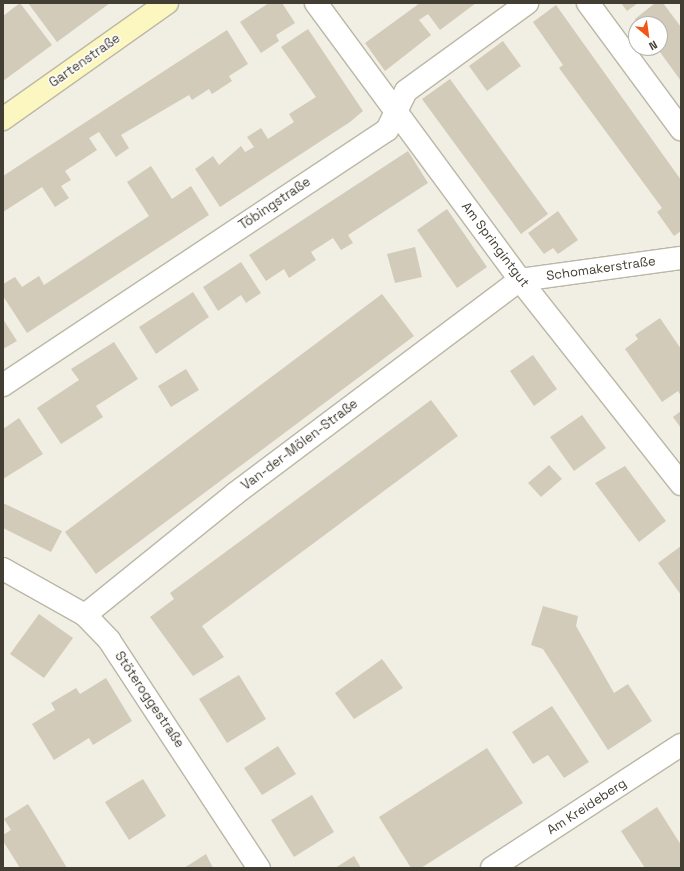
<!DOCTYPE html>
<html>
<head>
<meta charset="utf-8">
<style>
  body { margin:0 }
  #map { position:relative; width:684px; height:871px; overflow:hidden; background:#f1eee3; font-family:"Space Grotesk",sans-serif }
  div>[style] { position:absolute }
  [style*='--x'] { left:calc(var(--x)*1px); top:calc(var(--y)*1px); width:calc(var(--w)*1px); rotate:calc(var(--a)*1deg) }
  .building>* { inset:0; background:#d2cbb9 }
  .roads { filter:drop-shadow(1px 0 #bbb7a6) drop-shadow(-1px 0 #bbb7a6) drop-shadow(0 1px #bbb7a6) drop-shadow(0 -1px #bbb7a6) }
  .minor>* { height:22px; margin:-11px; padding:0 11px; transform-origin:11px; border-radius:11px; background:#fff }
  .secondary>* { height:22px; margin:-11px; padding:0 11px; transform-origin:11px; border-radius:11px; background:#fcf6c1 }
  span { translate:-50% -50%; white-space:nowrap; text-align:center; line-height:1.15; -webkit-text-stroke:3px #fff; paint-order:stroke }
  .street-label { font-size:13px; color:#423e33 }
  .frame { position:absolute; inset:0; border:4px solid #423e33; pointer-events:none }
  .north { position:absolute; left:628px; top:16px; width:40px; height:40px; box-sizing:border-box; background:#fff; border:1px solid #b3b2ad; border-radius:50%; rotate:151deg; font-size:11px; font-weight:700; line-height:16px; text-align:center; color:#423e33 }
  .north::after { content:''; display:block; margin:auto; width:14px; height:18px; background:#f15619; clip-path:polygon(50% 0,100% 100%,50% 72%,0 100%) }
</style>
</head>
<body>
<div id="map">
  <div class="building">
    <div style="clip-path:polygon(20px 3px,52px 45px,3px 81px,3px 16px)"></div>
    <div style="clip-path:polygon(28px 3px,110px 3px,57px 42px)"></div>
    <div style="clip-path:polygon(269px 3px,282px 3px,295px 23px,276px 35px,279px 41px,261px 53px,240px 22px)"></div>
    <div style="clip-path:polygon(420px 3px,476px 3px,440px 30px,428px 14px,419px 20px,431px 35px,385px 71px,365px 43px)"></div>
    <div style="clip-path:polygon(621px 3px,638px 3px,627px 11px)"></div>
    <div style="clip-path:polygon(655px 3px,663px 3px,681px 27px,681px 81px,657px 48px,660px 48px,660px 24px,638px 24px,635px 19px)"></div>
    <div style="clip-path:polygon(556px 5px,681px 180px,681px 231px,674px 236px,657px 212px,662px 208px,559px 68px,563px 65px,533px 22px)"></div>
    <div style="clip-path:polygon(308px 29px,363px 111px,350px 122px,220px 207px,195px 169px,213px 156px,219px 165px,241px 146px,245px 152px,254px 147px,247px 137px,261px 128px,268px 139px,294px 122px,289px 114px,316px 97px,281px 47px)"></div>
    <div style="clip-path:polygon(227px 30px,248px 64px,229px 76px,232px 81px,212px 94px,209px 89px,192px 100px,189px 95px,121px 135px,129px 148px,116px 157px,99px 132px,89px 138px,97px 150px,65px 171px,71px 180px,61px 186px,69px 198px,55px 207px,42px 187px,3px 212px,3px 176px)"></div>
    <div style="clip-path:polygon(503px 41px,521px 66px,487px 91px,469px 66px)"></div>
    <div style="clip-path:polygon(450px 79px,548px 214px,521px 234px,422px 99px)"></div>
    <div style="clip-path:polygon(408px 151px,428px 183px,348px 235px,353px 243px,341px 250px,333px 238px,311px 252px,316px 260px,289px 278px,284px 269px,266px 281px,249px 255px)"></div>
    <div style="clip-path:polygon(151px 166px,172px 199px,191px 186px,209px 215px,27px 333px,3px 296px,3px 284px,15px 277px,22px 287px,39px 276px,44px 285px,149px 216px,127px 182px)"></div>
    <div style="clip-path:polygon(447px 209px,487px 267px,457px 288px,417px 230px)"></div>
    <div style="clip-path:polygon(558px 211px,578px 240px,558px 254px,553px 248px,544px 254px,528px 233px)"></div>
    <div style="clip-path:polygon(415px 247px,422px 277px,395px 283px,387px 254px)"></div>
    <div style="clip-path:polygon(241px 262px,261px 293px,246px 303px,241px 295px,218px 311px,203px 287px)"></div>
    <div style="clip-path:polygon(193px 292px,209px 317px,156px 354px,139px 327px)"></div>
    <div style="clip-path:polygon(382px 294px,414px 336px,96px 574px,65px 532px)"></div>
    <div style="clip-path:polygon(660px 318px,681px 349px,681px 396px,678px 391px,662px 402px,625px 349px,638px 339px,635px 335px)"></div>
    <div style="clip-path:polygon(3px 319px,17px 341px,3px 349px)"></div>
    <div style="clip-path:polygon(114px 342px,138px 379px,96px 406px,103px 417px,61px 444px,37px 408px,79px 380px,71px 369px)"></div>
    <div style="clip-path:polygon(533px 355px,557px 389px,534px 406px,510px 371px)"></div>
    <div style="clip-path:polygon(186px 369px,199px 390px,171px 407px,158px 386px)"></div>
    <div style="clip-path:polygon(431px 400px,458px 436px,202px 626px,224px 657px,193px 676px,150px 617px,174px 599px,170px 593px)"></div>
    <div style="clip-path:polygon(681px 411px,681px 428px,673px 417px)"></div>
    <div style="clip-path:polygon(582px 415px,606px 448px,574px 471px,550px 437px)"></div>
    <div style="clip-path:polygon(19px 418px,43px 454px,3px 479px,3px 429px)"></div>
    <div style="clip-path:polygon(549px 465px,562px 479px,541px 497px,528px 483px)"></div>
    <div style="clip-path:polygon(625px 466px,666px 521px,639px 542px,595px 483px)"></div>
    <div style="clip-path:polygon(3px 503px,62px 531px,51px 552px,3px 528px)"></div>
    <div style="clip-path:polygon(681px 546px,681px 595px,658px 563px)"></div>
    <div style="clip-path:polygon(543px 606px,578px 616px,576px 626px,614px 693px,628px 684px,652px 721px,608px 750px,543px 649px,531px 645px)"></div>
    <div style="clip-path:polygon(39px 614px,73px 638px,44px 678px,10px 654px)"></div>
    <div style="clip-path:polygon(382px 659px,403px 688px,354px 719px,335px 693px)"></div>
    <div style="clip-path:polygon(239px 675px,266px 719px,227px 743px,199px 699px)"></div>
    <div style="clip-path:polygon(106px 678px,132px 721px,93px 745px,89px 738px,54px 760px,32px 724px,55px 710px,51px 703px,76px 688px,80px 694px)"></div>
    <div style="clip-path:polygon(552px 706px,589px 762px,564px 778px,548px 755px,533px 764px,512px 732px)"></div>
    <div style="clip-path:polygon(278px 746px,296px 774px,262px 795px,244px 768px)"></div>
    <div style="clip-path:polygon(487px 748px,523px 803px,421px 868px,411px 868px,379px 817px)"></div>
    <div style="clip-path:polygon(143px 779px,166px 816px,129px 840px,105px 802px)"></div>
    <div style="clip-path:polygon(312px 795px,334px 832px,294px 857px,271px 820px)"></div>
    <div style="clip-path:polygon(28px 804px,35px 815px,67px 868px,20px 868px,3px 841px,3px 835px,11px 830px,4px 819px)"></div>
    <div style="clip-path:polygon(657px 807px,681px 845px,681px 868px,645px 868px,621px 831px)"></div>
    <div style="clip-path:polygon(206px 854px,213px 868px,184px 868px)"></div>
    <div style="clip-path:polygon(354px 856px,361px 868px,335px 868px)"></div>
  </div>
  <div class="roads">
    <div class="minor">
      <div style="--x:316;--y:3;--w:344;--a:53.6"></div>
      <div style="--x:520;--y:280;--w:260;--a:51.7"></div>
      <div style="--x:588;--y:3;--w:157;--a:53.6"></div>
      <div style="--x:3;--y:385;--w:461;--a:-33.6"></div>
      <div style="--x:387;--y:130;--w:43;--a:-64"></div>
      <div style="--x:406;--y:91;--w:150;--a:-36"></div>
      <div style="--x:3;--y:569;--w:94;--a:29.3"></div>
      <div style="--x:85;--y:615;--w:35;--a:46"></div>
      <div style="--x:109;--y:640;--w:273;--a:56.7"></div>
      <div style="--x:85;--y:615;--w:194;--a:-38.9"></div>
      <div style="--x:236;--y:493;--w:355;--a:-36.9"></div>
      <div style="--x:520;--y:280;--w:162;--a:-7.8"></div>
      <div style="--x:492;--y:868;--w:225;--a:-33.1"></div>
    </div>
    <div class="secondary">
      <div style="--x:3;--y:119;--w:201;--a:-35.3"></div>
    </div>
  </div>
  <div class="street-label">
    <span style="left:85px;top:61px;rotate:-35deg">Gartenstraße</span>
    <span style="left:275px;top:204px;rotate:-34deg">Töbingstraße</span>
    <span style="left:495px;top:245px;rotate:53deg">Am Springintgut</span>
    <span style="left:601px;top:269px;rotate:-8deg">Schomakerstraße</span>
    <span style="left:300px;top:445px;rotate:-37deg">Van-der-Mölen-Straße</span>
    <span style="left:149px;top:700px;rotate:56deg">Stöteroggestraße</span>
    <span style="left:587px;top:807px;rotate:-33deg">Am Kreideberg</span>
  </div>
  <div class="frame"></div>
  <div class="north">N</div>
</div>
</body>
</html>
